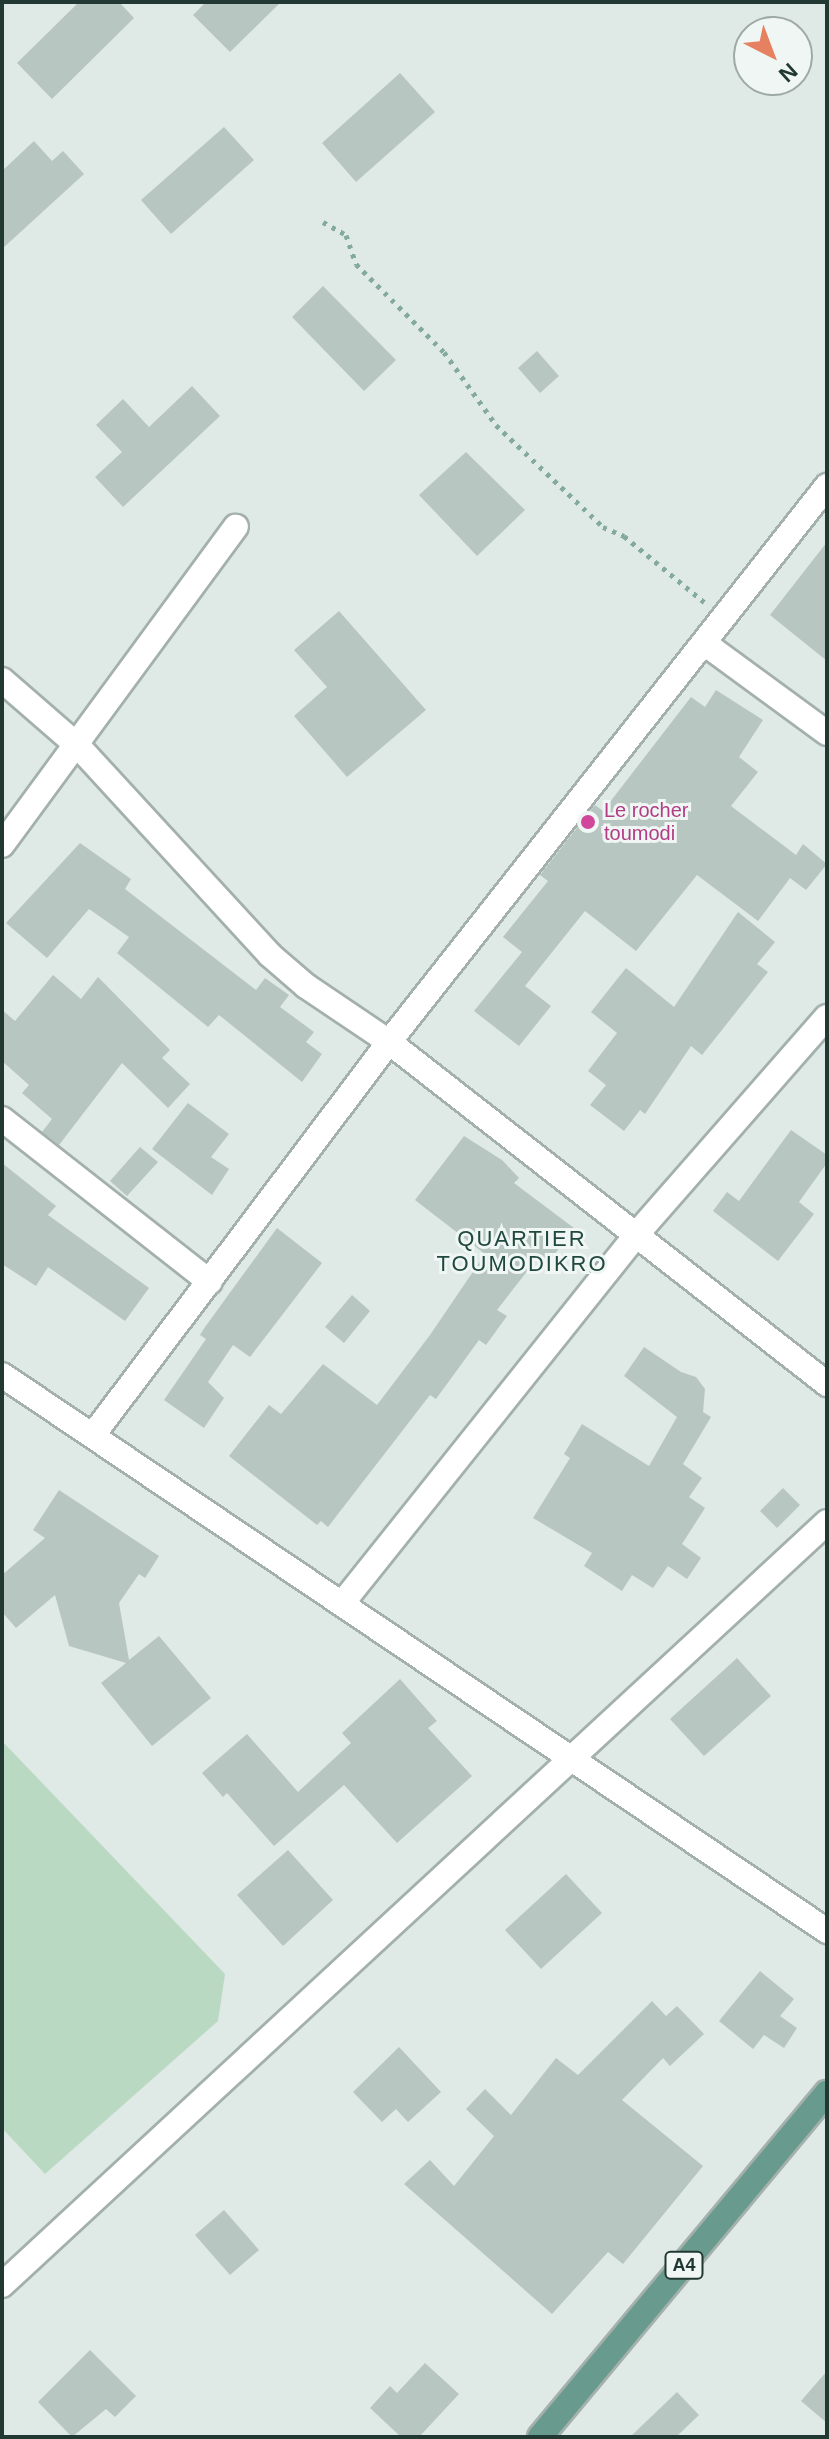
<!DOCTYPE html>
<html>
<head>
<meta charset="utf-8">
<style>
  body { margin:0 }
  #map { position:relative; width:829px; height:2439px; overflow:hidden; background:#dfe9e5; font-family:Arial,sans-serif }
  div>[style] { position:absolute }
  [style*='--x'] { left:calc(var(--x)*1px); top:calc(var(--y)*1px); width:calc(var(--w)*1px); rotate:calc(var(--a)*1deg) }
  .green>* { inset:0; background:#bad9c2 }
  .building>* { inset:0; background:#b8c6c1 }
  .path>* { height:5px; margin-top:-2.5px; transform-origin:0; background:repeating-linear-gradient(90deg,#83aa9d 0 4px,transparent 0 10px) }
  .roads { filter:drop-shadow(2px 0 #a3b0ac) drop-shadow(-2px 0 #a3b0ac) drop-shadow(0 2px #a3b0ac) drop-shadow(0 -2px #a3b0ac) }
  .minor>* { height:24px; margin:-12px; padding:0 12px; transform-origin:12px; border-radius:12px; background:#fff }
  .primary>* { height:24px; margin:-12px; padding:0 12px; transform-origin:12px; border-radius:12px; background:#689b8d }
  .dots>* { width:22px; height:22px; translate:-50% -50%; box-sizing:border-box; border:4px solid #eff6f3; border-radius:50% }
  span { translate:-50% -50%; white-space:nowrap; text-align:center; line-height:1.15; -webkit-text-stroke:6px #eff6f3; paint-order:stroke }
  .shield-label span { padding:2px 6px; background:#eff6f3; border:2px solid; border-radius:6px; -webkit-text-stroke-width:0 }
  .shield-label { font-size:18px; color:#223832; font-weight:700 }
  .hotel-label { font-size:20px; color:#b23c85 }
  .left { translate:0 -50%; text-align:left }
  .neighbourhood-label { font-size:22px; color:#20483e; letter-spacing:2px }
  .frame { position:absolute; inset:0; border:4px solid #223832; pointer-events:none }
  .north { position:absolute; left:733px; top:16px; width:80px; height:80px; box-sizing:border-box; background:#eff6f3; border:2px solid #9daaa6; border-radius:50%; rotate:138deg; font-size:22px; font-weight:700; line-height:32px; text-align:center; color:#223832 }
  .north::after { content:''; display:block; margin:auto; width:28px; height:36px; background:#e58161; clip-path:polygon(50% 0,100% 100%,50% 72%,0 100%) }
</style>
</head>
<body>
<div id="map">
  <div class="green">
    <div style="clip-path:polygon(2px 1741px,225px 1974px,218px 2021px,45px 2174px,2px 2128px)"></div>
  </div>
  <div class="building">
    <div style="clip-path:polygon(79px 2px,119px 2px,134px 18px,52px 99px,17px 63px)"></div>
    <div style="clip-path:polygon(206px 2px,281px 2px,230px 52px,193px 15px)"></div>
    <div style="clip-path:polygon(400px 73px,435px 112px,356px 182px,322px 143px)"></div>
    <div style="clip-path:polygon(224px 127px,254px 160px,171px 234px,141px 200px)"></div>
    <div style="clip-path:polygon(34px 141px,52px 161px,63px 151px,84px 174px,2px 249px,2px 171px)"></div>
    <div style="clip-path:polygon(323px 286px,396px 360px,364px 391px,292px 317px)"></div>
    <div style="clip-path:polygon(537px 351px,559px 376px,540px 393px,518px 368px)"></div>
    <div style="clip-path:polygon(192px 386px,220px 416px,123px 507px,95px 477px,122px 452px,96px 425px,123px 399px,149px 427px)"></div>
    <div style="clip-path:polygon(466px 452px,525px 510px,477px 556px,419px 495px)"></div>
    <div style="clip-path:polygon(827px 542px,827px 661px,770px 615px)"></div>
    <div style="clip-path:polygon(339px 611px,426px 710px,347px 777px,294px 716px,327px 687px,294px 650px)"></div>
    <div style="clip-path:polygon(716px 690px,763px 720px,739px 757px,758px 772px,731px 806px,796px 855px,803px 844px,827px 864px,806px 890px,790px 878px,758px 921px,697px 875px,636px 951px,585px 911px,525px 986px,551px 1006px,519px 1046px,474px 1011px,522px 952px,503px 937px,548px 881px,540px 875px,595px 805px,603px 811px,691px 697px,705px 707px)"></div>
    <div style="clip-path:polygon(80px 843px,131px 879px,125px 889px,256px 990px,265px 978px,289px 995px,280px 1007px,314px 1032px,306px 1042px,322px 1054px,302px 1082px,219px 1015px,208px 1027px,117px 953px,129px 937px,89px 909px,47px 958px,6px 923px)"></div>
    <div style="clip-path:polygon(738px 912px,775px 942px,757px 964px,768px 972px,702px 1055px,691px 1046px,645px 1114px,640px 1110px,624px 1131px,590px 1105px,606px 1085px,588px 1071px,617px 1033px,591px 1012px,626px 968px,674px 1007px)"></div>
    <div style="clip-path:polygon(53px 975px,81px 999px,98px 977px,170px 1050px,162px 1058px,190px 1084px,168px 1108px,122px 1063px,59px 1145px,42px 1132px,52px 1119px,22px 1093px,29px 1085px,2px 1061px,2px 1010px,15px 1021px)"></div>
    <div style="clip-path:polygon(188px 1103px,229px 1134px,211px 1157px,229px 1169px,212px 1195px,152px 1149px)"></div>
    <div style="clip-path:polygon(791px 1130px,827px 1155px,827px 1163px,799px 1202px,814px 1214px,778px 1261px,713px 1211px,727px 1192px,739px 1201px)"></div>
    <div style="clip-path:polygon(464px 1136px,502px 1160px,519px 1178px,514px 1183px,574px 1228px,548px 1263px,539px 1256px,497px 1310px,507px 1316px,486px 1345px,479px 1340px,436px 1399px,430px 1395px,328px 1527px,321px 1521px,317px 1525px,229px 1456px,269px 1405px,281px 1414px,323px 1364px,377px 1405px,430px 1335px,485px 1254px,415px 1200px)"></div>
    <div style="clip-path:polygon(140px 1147px,158px 1162px,127px 1196px,110px 1181px)"></div>
    <div style="clip-path:polygon(2px 1163px,56px 1206px,48px 1215px,149px 1288px,125px 1321px,48px 1267px,36px 1286px,2px 1264px)"></div>
    <div style="clip-path:polygon(277px 1228px,322px 1263px,250px 1357px,233px 1345px,208px 1382px,224px 1398px,204px 1428px,164px 1400px,206px 1339px,200px 1335px,205px 1327px)"></div>
    <div style="clip-path:polygon(352px 1295px,370px 1311px,344px 1343px,325px 1327px)"></div>
    <div style="clip-path:polygon(644px 1347px,681px 1372px,696px 1377px,705px 1389px,703px 1412px,711px 1417px,683px 1464px,702px 1478px,689px 1497px,705px 1508px,682px 1544px,701px 1558px,687px 1579px,668px 1566px,653px 1588px,632px 1575px,622px 1591px,584px 1566px,592px 1553px,533px 1518px,570px 1458px,564px 1454px,582px 1424px,649px 1466px,677px 1417px,624px 1376px)"></div>
    <div style="clip-path:polygon(783px 1488px,800px 1505px,777px 1528px,760px 1511px)"></div>
    <div style="clip-path:polygon(59px 1490px,159px 1556px,145px 1578px,139px 1574px,119px 1603px,129px 1660px,159px 1636px,211px 1698px,152px 1746px,101px 1683px,126px 1663px,69px 1646px,55px 1595px,16px 1628px,2px 1612px,2px 1575px,45px 1538px,33px 1530px)"></div>
    <div style="clip-path:polygon(737px 1658px,771px 1696px,704px 1756px,670px 1719px)"></div>
    <div style="clip-path:polygon(400px 1679px,437px 1721px,428px 1728px,472px 1776px,397px 1843px,344px 1785px,274px 1846px,227px 1793px,223px 1797px,202px 1773px,247px 1734px,298px 1792px,351px 1743px,342px 1733px)"></div>
    <div style="clip-path:polygon(288px 1850px,333px 1900px,283px 1946px,237px 1895px)"></div>
    <div style="clip-path:polygon(566px 1874px,602px 1913px,541px 1969px,505px 1930px)"></div>
    <div style="clip-path:polygon(760px 1971px,794px 1999px,780px 2016px,797px 2028px,784px 2048px,764px 2035px,753px 2049px,719px 2021px)"></div>
    <div style="clip-path:polygon(652px 2001px,666px 2016px,677px 2006px,704px 2034px,670px 2066px,663px 2058px,622px 2100px,703px 2166px,623px 2264px,608px 2252px,552px 2314px,404px 2184px,430px 2160px,454px 2186px,494px 2136px,466px 2109px,485px 2089px,511px 2115px,556px 2058px,578px 2075px)"></div>
    <div style="clip-path:polygon(399px 2047px,441px 2092px,408px 2122px,396px 2109px,382px 2122px,353px 2092px)"></div>
    <div style="clip-path:polygon(224px 2210px,259px 2250px,230px 2275px,195px 2235px)"></div>
    <div style="clip-path:polygon(90px 2350px,136px 2396px,115px 2417px,106px 2409px,72px 2437px,38px 2402px)"></div>
    <div style="clip-path:polygon(425px 2363px,459px 2394px,419px 2437px,401px 2437px,370px 2408px,390px 2386px,397px 2393px)"></div>
    <div style="clip-path:polygon(827px 2371px,827px 2423px,801px 2401px)"></div>
    <div style="clip-path:polygon(677px 2392px,699px 2415px,676px 2437px,630px 2437px)"></div>
  </div>
  <div class="path">
    <div style="--x:323;--y:222;--w:26;--a:29"></div>
    <div style="--x:346;--y:235;--w:31;--a:71"></div>
    <div style="--x:356;--y:264;--w:124;--a:45"></div>
    <div style="--x:444;--y:352;--w:90;--a:54.5"></div>
    <div style="--x:496;--y:425;--w:148;--a:43.6"></div>
    <div style="--x:603;--y:527;--w:23;--a:23"></div>
    <div style="--x:624;--y:536;--w:104;--a:39.5"></div>
  </div>
  <div class="roads">
    <div class="minor">
      <div style="--x:704;--y:643;--w:152;--a:36.2"></div>
      <div style="--x:2;--y:680;--w:101;--a:41"></div>
      <div style="--x:78;--y:746;--w:284;--a:47.4"></div>
      <div style="--x:270;--y:955;--w:48;--a:40.7"></div>
      <div style="--x:306;--y:986;--w:100;--a:34"></div>
      <div style="--x:389;--y:1042;--w:556;--a:37.98"></div>
      <div style="--x:2;--y:845;--w:395;--a:-53.7"></div>
      <div style="--x:2;--y:1119;--w:264;--a:38.1"></div>
      <div style="--x:2;--y:1375;--w:995;--a:33.98"></div>
      <div style="--x:93;--y:1435;--w:492;--a:-53"></div>
      <div style="--x:389;--y:1042;--w:708;--a:-51.77"></div>
      <div style="--x:344;--y:1601;--w:467;--a:-51.4"></div>
      <div style="--x:635;--y:1236;--w:291;--a:-48.8"></div>
      <div style="--x:2;--y:2285;--w:1124;--a:-42.76"></div>
    </div>
    <div class="primary">
      <div style="--x:540;--y:2437;--w:448;--a:-50.2"></div>
    </div>
  </div>
  <div class="dots">
    <div style="left:588px;top:822px;background:#d1479c"></div>
  </div>
  <div class="shield-label">
    <span style="left:684px;top:2265px">A4</span>
  </div>
  <div class="hotel-label">
    <span class="left" style="left:604px;top:822px">Le rocher<br>toumodi</span>
  </div>
  <div class="neighbourhood-label">
    <span style="left:522px;top:1251px">QUARTIER<br>TOUMODIKRO</span>
  </div>
  <div class="frame"></div>
  <div class="north">N</div>
</div>
</body>
</html>
